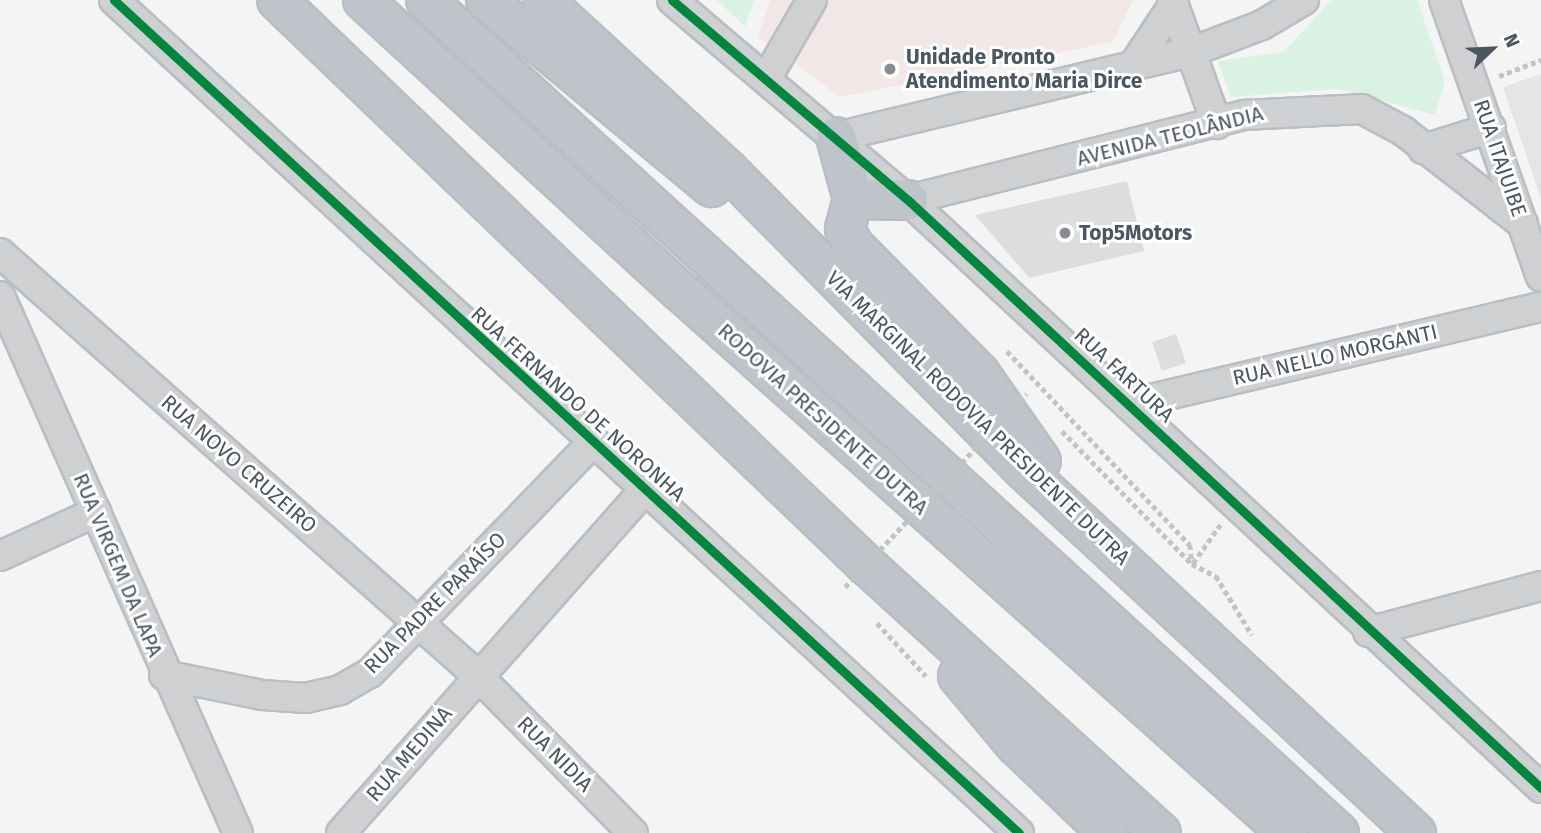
<!DOCTYPE html>
<html>
<head>
<meta charset="utf-8">
<style>
  body { margin:0 }
  #map { position:relative; width:1541px; height:833px; overflow:hidden; background:#f4f4f4; font-family:"Fira Sans",sans-serif }
  div>[style] { position:absolute }
  [style*='--x'] { left:calc(var(--x)*1px); top:calc(var(--y)*1px); width:calc(var(--w)*1px); rotate:calc(var(--a)*1deg) }
  .education>* { inset:0; background:#e6e5e6 }
  .medical>* { inset:0; background:#f1e7e6 }
  .green>* { inset:0; background:#d9f2e3 }
  .building>* { inset:0; background:#ddddde }
  .path>* { height:4.5px; margin-top:-2.25px; transform-origin:0; background:repeating-linear-gradient(90deg,#bcc7c4 0 5px,transparent 0 8.5px) }
  .roads { filter:drop-shadow(2px 0 #b9bec3) drop-shadow(-2px 0 #b9bec3) drop-shadow(0 2px #b9bec3) drop-shadow(0 -2px #b9bec3) }
  .minor>* { height:28px; margin:-14px; padding:0 14px; transform-origin:14px; border-radius:14px; background:#ced0d2 }
  .highway>* { height:38px; margin:-19px; padding:0 19px; transform-origin:19px; border-radius:19px; background:#bec4c9 }
  .path-bridge>* { height:4.5px; margin-top:-2.25px; transform-origin:0; background:repeating-linear-gradient(90deg,#bcc7c4 0 5px,transparent 0 8.5px) }
  .cycleway>* { height:9px; margin:-4.5px; padding:0 4.5px; transform-origin:4.5px; border-radius:4.5px; background:#00873e }
  .dots>* { width:19px; height:19px; translate:-50% -50%; box-sizing:border-box; border:4px solid #fff; border-radius:50% }
  span { translate:-50% -50%; white-space:nowrap; text-align:center; line-height:1.15; -webkit-text-stroke:6px #fff; paint-order:stroke }
  .poi-label { font-size:21px; color:#4a5661; font-weight:700 }
  .left { translate:0 -50%; text-align:left }
  .street-label { font-size:21px; color:#4a5661 }
  .north { position:absolute; left:1457px; top:14px; width:70px; height:70px; -webkit-text-stroke:5px #fff; paint-order:stroke; rotate:67deg; font-size:19px; font-weight:700; line-height:28px; text-align:center; color:#4a5661 }
  .north::after { content:''; display:block; margin:auto; width:24px; height:32px; background:#4a5661; clip-path:polygon(50% 0,100% 100%,50% 72%,0 100%) }
</style>
</head>
<body>
<div id="map">
  <div class="education">
    <div style="clip-path:polygon(1541px 74px,1541px 199px,1503px 87px)"></div>
  </div>
  <div class="medical">
    <div style="clip-path:polygon(770px 0,1133px 0,1113px 42px,840px 97px,758px 37px)"></div>
  </div>
  <div class="green">
    <div style="clip-path:polygon(717px 0,754px 0,745px 27px)"></div>
    <div style="clip-path:polygon(1331px 0,1417px 0,1445px 81px,1435px 115px,1339px 89px,1231px 97px,1218px 61px,1284px 52px)"></div>
  </div>
  <div class="building">
    <div style="clip-path:polygon(1127px 181px,1144px 251px,1029px 278px,975px 215px)"></div>
    <div style="clip-path:polygon(1176px 334px,1186px 363px,1162px 371px,1152px 342px)"></div>
  </div>
  <div class="path">
    <div style="--x:1499;--y:76;--w:45;--a:-20.9"></div>
    <div style="--x:1007;--y:351;--w:267;--a:46.7"></div>
    <div style="--x:1190;--y:545;--w:18;--a:84"></div>
    <div style="--x:1062;--y:431;--w:186;--a:45.7"></div>
    <div style="--x:1192;--y:564;--w:27;--a:27"></div>
    <div style="--x:1216;--y:576;--w:69;--a:58.6"></div>
    <div style="--x:1193;--y:563;--w:47;--a:-54.6"></div>
    <div style="--x:877;--y:623;--w:72;--a:47.2"></div>
  </div>
  <div class="roads">
    <div class="minor">
      <div style="--x:114;--y:0;--w:1230;--a:42.63"></div>
      <div style="--x:672;--y:0;--w:309;--a:40.3"></div>
      <div style="--x:908;--y:200;--w:864;--a:42.89"></div>
      <div style="--x:1172;--y:0;--w:132;--a:70.1"></div>
      <div style="--x:1444;--y:0;--w:293;--a:70.7"></div>
      <div style="--x:1133;--y:66;--w:74;--a:-56.5"></div>
      <div style="--x:766;--y:79;--w:91;--a:-59.8"></div>
      <div style="--x:836;--y:137;--w:365;--a:-13.5"></div>
      <div style="--x:1191;--y:52;--w:76;--a:-20.8"></div>
      <div style="--x:1262;--y:25;--w:49;--a:-30.8"></div>
      <div style="--x:1423;--y:149;--w:71;--a:-17.2"></div>
      <div style="--x:908;--y:200;--w:347;--a:-14.2"></div>
      <div style="--x:1244;--y:115;--w:118;--a:-2.9"></div>
      <div style="--x:1362;--y:109;--w:47;--a:28.2"></div>
      <div style="--x:1403;--y:131;--w:152;--a:37.8"></div>
      <div style="--x:0;--y:253;--w:637;--a:41.5"></div>
      <div style="--x:477;--y:675;--w:222;--a:45.4"></div>
      <div style="--x:0;--y:296;--w:587;--a:66.1"></div>
      <div style="--x:1130;--y:404;--w:422;--a:-13.3"></div>
      <div style="--x:0;--y:556;--w:106;--a:-24.6"></div>
      <div style="--x:1368;--y:632;--w:179;--a:-14.9"></div>
      <div style="--x:164;--y:675;--w:100;--a:11.5"></div>
      <div style="--x:262;--y:695;--w:44;--a:3.9"></div>
      <div style="--x:306;--y:698;--w:35;--a:-13"></div>
      <div style="--x:340;--y:690;--w:34;--a:-30"></div>
      <div style="--x:370;--y:673;--w:321;--a:-46"></div>
      <div style="--x:341;--y:833;--w:459;--a:-48.5"></div>
    </div>
    <div class="highway">
      <div style="--x:277;--y:0;--w:811;--a:43.8"></div>
      <div style="--x:862;--y:561;--w:404;--a:42.3"></div>
      <div style="--x:363;--y:0;--w:430;--a:42.6"></div>
      <div style="--x:680;--y:291;--w:814;--a:41.76"></div>
      <div style="--x:426;--y:0;--w:1236;--a:42.38"></div>
      <div style="--x:486;--y:0;--w:293;--a:39.7"></div>
      <div style="--x:543;--y:0;--w:253;--a:42.6"></div>
      <div style="--x:729;--y:171;--w:421;--a:45.4"></div>
      <div style="--x:1025;--y:471;--w:533;--a:42.79"></div>
      <div style="--x:836;--y:137;--w:64;--a:74.7"></div>
      <div style="--x:853;--y:199;--w:31;--a:105"></div>
      <div style="--x:845;--y:229;--w:18;--a:63"></div>
      <div style="--x:853;--y:245;--w:181;--a:45.4"></div>
      <div style="--x:980;--y:374;--w:106;--a:55"></div>
      <div style="--x:853;--y:199;--w:55;--a:1"></div>
      <div style="--x:958;--y:676;--w:90;--a:50"></div>
      <div style="--x:1016;--y:745;--w:127;--a:43.7"></div>
    </div>
  </div>
  <div class="path-bridge">
    <div style="--x:845;--y:587;--w:265;--a:-46.8"></div>
  </div>
  <div class="cycleway">
    <div style="--x:114;--y:0;--w:1230;--a:42.63"></div>
    <div style="--x:672;--y:0;--w:309;--a:40.3"></div>
    <div style="--x:908;--y:200;--w:864;--a:42.89"></div>
  </div>
  <div class="dots">
    <div style="left:890px;top:69px;background:#868d94"></div>
    <div style="left:1065px;top:233px;background:#868d94"></div>
  </div>
  <div class="poi-label">
    <span class="left" style="left:906px;top:69px">Unidade Pronto<br>Atendimento Maria Dirce</span>
    <span class="left" style="left:1079px;top:233px">Top5Motors</span>
  </div>
  <div class="street-label">
    <span style="left:1170px;top:136px;rotate:-14deg">AVENIDA TEOLÂNDIA</span>
    <span style="left:1500px;top:158px;rotate:71deg">RUA ITAJUIBE</span>
    <span style="left:1335px;top:355px;rotate:-13deg">RUA NELLO MORGANTI</span>
    <span style="left:1124px;top:375px;rotate:43deg">RUA FARTURA</span>
    <span style="left:578px;top:404px;rotate:42deg">RUA FERNANDO DE NORONHA</span>
    <span style="left:978px;top:418px;rotate:44deg">VIA MARGINAL RODOVIA PRESIDENTE DUTRA</span>
    <span style="left:823px;top:419px;rotate:42deg">RODOVIA PRESIDENTE DUTRA</span>
    <span style="left:239px;top:464px;rotate:41deg">RUA NOVO CRUZEIRO</span>
    <span style="left:118px;top:565px;rotate:67deg">RUA VIRGEM DA LAPA</span>
    <span style="left:435px;top:603px;rotate:-45deg">RUA PADRE PARAÍSO</span>
    <span style="left:409px;top:754px;rotate:-49deg">RUA MEDINA</span>
    <span style="left:555px;top:754px;rotate:45deg">RUA NIDIA</span>
  </div>
  <div class="north">N</div>
</div>
</body>
</html>
